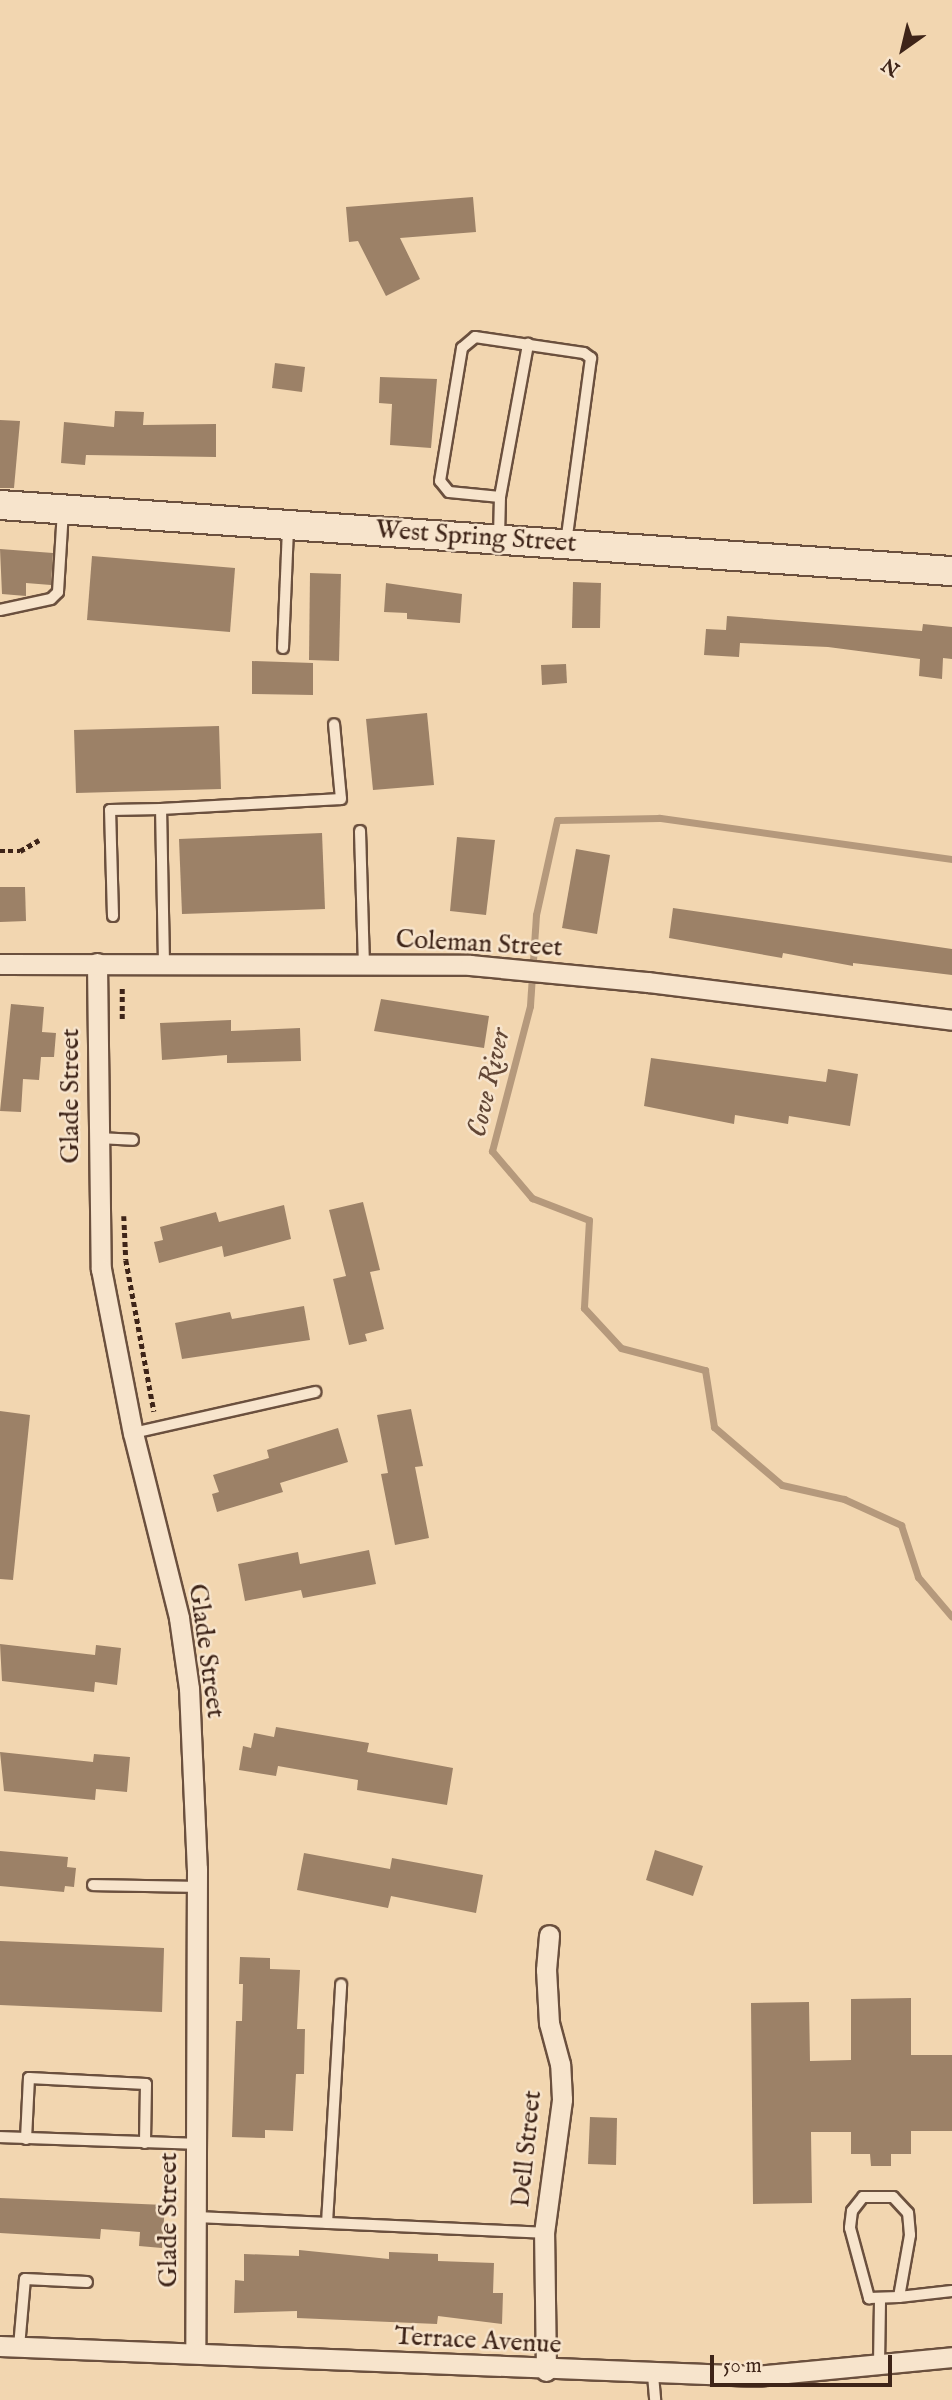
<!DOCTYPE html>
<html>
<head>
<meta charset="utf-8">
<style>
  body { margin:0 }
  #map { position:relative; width:952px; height:2400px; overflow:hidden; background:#f2d6b0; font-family:"IM FELL English",serif }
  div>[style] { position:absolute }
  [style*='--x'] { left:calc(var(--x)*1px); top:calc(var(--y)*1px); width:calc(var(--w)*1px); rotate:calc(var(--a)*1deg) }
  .stream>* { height:7px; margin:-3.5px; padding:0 3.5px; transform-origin:3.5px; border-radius:3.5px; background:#b5997c }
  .building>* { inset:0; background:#9c8167 }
  .path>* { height:4.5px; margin-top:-2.25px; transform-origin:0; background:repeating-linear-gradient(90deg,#3e2418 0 5px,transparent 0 8.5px) }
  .roads { filter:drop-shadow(2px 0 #6b503e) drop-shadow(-2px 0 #6b503e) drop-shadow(0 2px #6b503e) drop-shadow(0 -2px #6b503e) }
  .lane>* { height:10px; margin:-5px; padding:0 5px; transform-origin:5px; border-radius:5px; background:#f7e4cc }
  .street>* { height:19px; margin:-9.5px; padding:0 9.5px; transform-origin:9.5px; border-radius:9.5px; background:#f7e4cc }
  .secondary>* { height:28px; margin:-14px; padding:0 14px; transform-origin:14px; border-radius:14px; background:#f7e4cc }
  span { translate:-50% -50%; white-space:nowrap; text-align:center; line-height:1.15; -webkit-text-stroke:5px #f7e4cc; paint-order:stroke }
  .street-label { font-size:26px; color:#3e2418 }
  .water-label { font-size:28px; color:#624736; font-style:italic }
  .north { position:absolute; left:868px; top:14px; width:70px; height:70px; -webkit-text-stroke:5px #f7e4cc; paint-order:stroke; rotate:214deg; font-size:19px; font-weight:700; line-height:28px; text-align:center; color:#3e2418 }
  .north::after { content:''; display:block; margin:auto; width:24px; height:32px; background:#3e2418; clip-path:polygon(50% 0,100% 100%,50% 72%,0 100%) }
  .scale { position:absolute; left:710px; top:2355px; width:182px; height:32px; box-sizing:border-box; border:4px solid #3e2418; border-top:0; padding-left:9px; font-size:21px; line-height:24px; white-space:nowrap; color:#3e2418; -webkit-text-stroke:5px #f7e4cc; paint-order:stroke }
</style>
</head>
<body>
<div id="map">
  <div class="stream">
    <div style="--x:952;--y:859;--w:296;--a:-172"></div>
    <div style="--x:659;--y:818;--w:102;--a:178.9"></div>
    <div style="--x:557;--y:820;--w:97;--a:102.5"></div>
    <div style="--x:536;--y:915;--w:91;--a:93.8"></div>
    <div style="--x:530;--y:1006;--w:150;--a:104.7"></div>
    <div style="--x:492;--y:1151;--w:62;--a:49.6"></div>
    <div style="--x:532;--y:1198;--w:61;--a:21.1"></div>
    <div style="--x:589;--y:1220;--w:88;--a:93.3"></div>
    <div style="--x:584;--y:1308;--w:54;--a:47.2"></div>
    <div style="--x:621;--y:1348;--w:87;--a:14.7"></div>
    <div style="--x:705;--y:1370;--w:58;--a:81"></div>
    <div style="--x:714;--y:1427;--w:89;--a:40.5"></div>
    <div style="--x:782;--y:1485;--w:64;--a:12.7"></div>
    <div style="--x:844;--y:1499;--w:63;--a:24.5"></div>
    <div style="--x:901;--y:1525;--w:55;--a:71.9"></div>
    <div style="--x:918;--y:1577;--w:52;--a:49.6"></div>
  </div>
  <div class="building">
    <div style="clip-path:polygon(473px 197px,476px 232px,400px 238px,420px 279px,386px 296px,358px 241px,349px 242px,346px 207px)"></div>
    <div style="clip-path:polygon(275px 363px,305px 367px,302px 392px,272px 388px)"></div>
    <div style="clip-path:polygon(380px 377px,437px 379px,431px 448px,390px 445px,392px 404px,379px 403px)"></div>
    <div style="clip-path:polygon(115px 411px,144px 412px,143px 425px,216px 424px,216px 457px,86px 455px,85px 465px,61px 463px,64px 422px,114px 427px)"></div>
    <div style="clip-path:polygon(0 420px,20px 421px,14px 488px,0 488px)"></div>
    <div style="clip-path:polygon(0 549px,53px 553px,51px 585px,26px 583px,26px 596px,2px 594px)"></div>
    <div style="clip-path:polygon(92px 556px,235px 568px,230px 632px,87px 620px)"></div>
    <div style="clip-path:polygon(310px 573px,341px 574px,339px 661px,309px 660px)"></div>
    <div style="clip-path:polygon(573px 582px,601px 583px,600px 628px,572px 628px)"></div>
    <div style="clip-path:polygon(386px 583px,462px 594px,460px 623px,407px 619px,407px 613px,384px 612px)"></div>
    <div style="clip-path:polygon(727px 616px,922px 631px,923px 624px,952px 627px,952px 659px,943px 658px,942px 679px,919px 676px,920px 659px,828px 647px,740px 643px,739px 657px,704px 655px,706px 629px,726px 630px)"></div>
    <div style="clip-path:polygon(252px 661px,313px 663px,313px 695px,252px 694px)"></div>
    <div style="clip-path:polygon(566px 664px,567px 683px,542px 685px,541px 665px)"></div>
    <div style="clip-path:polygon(427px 713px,434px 785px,373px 790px,366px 719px)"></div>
    <div style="clip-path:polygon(219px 726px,221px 789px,76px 793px,74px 730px)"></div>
    <div style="clip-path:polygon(322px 833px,325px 909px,182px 914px,179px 839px)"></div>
    <div style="clip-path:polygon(457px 837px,495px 840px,486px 915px,450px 911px)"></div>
    <div style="clip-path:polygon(576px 849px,610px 855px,597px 934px,562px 928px)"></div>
    <div style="clip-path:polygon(0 887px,25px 887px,26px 921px,0 922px)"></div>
    <div style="clip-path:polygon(673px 908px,952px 949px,952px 975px,853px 963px,853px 966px,783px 953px,782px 958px,669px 938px)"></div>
    <div style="clip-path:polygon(381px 999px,489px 1016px,484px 1048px,374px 1031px)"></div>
    <div style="clip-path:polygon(11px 1004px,44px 1007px,42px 1032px,56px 1033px,54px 1057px,41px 1057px,39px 1080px,23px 1079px,21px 1112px,0 1111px)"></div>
    <div style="clip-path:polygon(231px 1020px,231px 1031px,300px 1028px,301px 1061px,227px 1063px,227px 1055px,162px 1060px,160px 1023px)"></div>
    <div style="clip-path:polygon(651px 1058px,826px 1082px,828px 1069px,858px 1074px,850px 1126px,789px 1116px,788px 1124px,735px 1115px,734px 1124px,644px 1106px)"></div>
    <div style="clip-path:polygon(363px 1202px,380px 1270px,370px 1272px,384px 1329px,365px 1334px,367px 1341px,349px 1345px,333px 1279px,346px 1276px,329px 1210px)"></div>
    <div style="clip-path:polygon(284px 1205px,291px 1239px,224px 1257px,222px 1246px,159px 1263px,154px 1242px,163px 1240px,160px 1227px,216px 1212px,219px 1222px)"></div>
    <div style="clip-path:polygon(304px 1306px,310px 1340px,182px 1359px,175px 1323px,230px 1312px,232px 1319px)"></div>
    <div style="clip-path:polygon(411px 1409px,423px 1466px,415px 1467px,429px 1538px,395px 1545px,381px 1474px,388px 1473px,377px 1415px)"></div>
    <div style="clip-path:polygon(0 1411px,30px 1415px,13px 1580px,0 1579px)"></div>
    <div style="clip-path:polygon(338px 1428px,348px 1462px,280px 1483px,283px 1492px,217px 1512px,212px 1494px,219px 1492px,213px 1475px,269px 1458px,267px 1450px)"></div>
    <div style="clip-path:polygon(369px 1550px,376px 1584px,303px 1598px,301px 1590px,245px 1601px,238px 1564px,298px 1552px,300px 1564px)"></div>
    <div style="clip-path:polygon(0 1644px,95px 1655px,96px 1645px,121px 1648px,117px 1685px,95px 1682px,94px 1692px,2px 1681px)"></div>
    <div style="clip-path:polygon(276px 1727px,369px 1743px,367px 1752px,453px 1768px,447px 1805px,357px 1790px,358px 1780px,278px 1766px,276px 1776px,239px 1770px,243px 1746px,251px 1748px,254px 1733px,274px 1737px)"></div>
    <div style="clip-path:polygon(0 1752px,93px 1762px,94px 1754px,130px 1757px,127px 1792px,96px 1789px,95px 1800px,4px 1791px)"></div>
    <div style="clip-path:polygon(655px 1850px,703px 1866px,693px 1896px,646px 1880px)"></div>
    <div style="clip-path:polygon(0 1851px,68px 1857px,67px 1867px,76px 1868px,74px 1887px,65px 1886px,64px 1892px,0 1886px)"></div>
    <div style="clip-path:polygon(304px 1853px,390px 1869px,392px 1858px,483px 1875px,476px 1913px,391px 1896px,388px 1908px,297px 1890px)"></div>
    <div style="clip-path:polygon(0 1941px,164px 1948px,162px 2012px,0 2005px)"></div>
    <div style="clip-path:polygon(240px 1957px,270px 1958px,270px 1969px,300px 1970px,297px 2029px,305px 2029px,304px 2074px,296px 2074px,293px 2131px,265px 2130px,265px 2138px,232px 2137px,236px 2021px,242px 2021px,243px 1984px,239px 1984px)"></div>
    <div style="clip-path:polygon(911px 1998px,911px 2055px,952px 2055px,952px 2131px,911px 2131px,911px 2154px,891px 2154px,891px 2166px,871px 2166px,870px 2154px,851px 2154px,851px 2132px,811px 2132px,812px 2203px,753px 2204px,751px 2003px,809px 2002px,810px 2061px,851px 2060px,851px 1999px)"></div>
    <div style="clip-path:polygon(590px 2117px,617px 2118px,616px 2165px,588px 2164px)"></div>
    <div style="clip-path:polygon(0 2198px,165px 2205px,162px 2248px,139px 2246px,140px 2232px,101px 2229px,100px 2239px,0 2233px)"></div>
    <div style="clip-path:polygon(299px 2250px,389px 2259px,389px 2252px,438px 2254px,438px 2261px,494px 2263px,493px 2293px,503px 2293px,502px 2324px,438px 2316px,437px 2324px,297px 2318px,297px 2311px,234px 2313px,235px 2280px,244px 2281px,244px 2254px,299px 2256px)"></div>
  </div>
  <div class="path">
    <div style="--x:0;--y:851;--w:20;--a:0"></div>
    <div style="--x:20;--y:851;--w:22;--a:-30"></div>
    <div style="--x:122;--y:1019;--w:34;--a:-90"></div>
    <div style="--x:124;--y:1216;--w:44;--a:87.4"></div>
    <div style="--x:126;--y:1260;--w:154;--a:79.5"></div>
  </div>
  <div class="roads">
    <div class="lane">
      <div style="--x:500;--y:497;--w:156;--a:-79.6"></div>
      <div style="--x:499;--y:537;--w:40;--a:-88.6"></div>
      <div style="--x:500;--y:497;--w:51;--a:-174.4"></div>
      <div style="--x:449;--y:492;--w:14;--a:-129"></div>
      <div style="--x:440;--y:481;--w:135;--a:-80.6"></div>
      <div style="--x:462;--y:348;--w:17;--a:-40"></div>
      <div style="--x:475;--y:337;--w:110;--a:8.4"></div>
      <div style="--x:584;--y:353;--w:9;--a:36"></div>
      <div style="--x:591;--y:358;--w:187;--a:97.7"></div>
      <div style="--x:0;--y:610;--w:52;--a:-12.2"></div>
      <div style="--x:51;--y:599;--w:10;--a:-45"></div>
      <div style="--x:58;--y:592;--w:81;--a:-86.5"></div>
      <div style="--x:283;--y:648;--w:121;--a:-87.6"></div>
      <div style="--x:360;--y:831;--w:134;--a:88.3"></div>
      <div style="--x:113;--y:916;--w:106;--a:-91.6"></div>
      <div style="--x:110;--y:810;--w:51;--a:-1.1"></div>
      <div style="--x:164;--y:963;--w:154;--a:-91.1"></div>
      <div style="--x:161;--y:809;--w:180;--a:-3.2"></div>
      <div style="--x:341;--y:799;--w:75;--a:-95.3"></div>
      <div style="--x:98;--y:1138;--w:35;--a:3"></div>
      <div style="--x:133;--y:1433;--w:187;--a:-12.7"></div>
      <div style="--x:93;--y:1885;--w:104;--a:1.1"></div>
      <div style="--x:0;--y:2137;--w:196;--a:2"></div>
      <div style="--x:26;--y:2139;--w:61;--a:-87.2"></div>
      <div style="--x:29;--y:2078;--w:117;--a:2.9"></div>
      <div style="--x:146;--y:2084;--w:59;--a:91"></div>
      <div style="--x:196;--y:2217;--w:348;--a:2.6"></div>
      <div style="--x:327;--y:2223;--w:239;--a:-86.6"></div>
      <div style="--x:899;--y:2297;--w:63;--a:-79.9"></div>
      <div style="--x:910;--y:2235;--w:22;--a:-95"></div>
      <div style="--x:908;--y:2213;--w:22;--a:-133"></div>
      <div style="--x:893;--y:2197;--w:30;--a:180"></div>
      <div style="--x:863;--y:2197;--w:18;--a:128"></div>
      <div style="--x:852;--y:2211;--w:17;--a:97"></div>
      <div style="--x:850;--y:2228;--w:73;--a:74.8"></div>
      <div style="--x:869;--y:2298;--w:30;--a:-2"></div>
      <div style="--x:899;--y:2297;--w:53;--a:-6.5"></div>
      <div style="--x:19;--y:2347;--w:68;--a:-85"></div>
      <div style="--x:25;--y:2279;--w:62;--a:2.8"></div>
      <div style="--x:879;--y:2365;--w:67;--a:-89.1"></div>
      <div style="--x:653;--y:2375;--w:25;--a:85"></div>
    </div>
    <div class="street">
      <div style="--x:97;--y:963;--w:306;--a:89.3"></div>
      <div style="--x:101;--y:1269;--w:167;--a:79"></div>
      <div style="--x:133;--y:1433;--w:191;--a:76"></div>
      <div style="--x:179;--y:1618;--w:71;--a:81.9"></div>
      <div style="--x:189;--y:1688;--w:181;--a:87.5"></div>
      <div style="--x:197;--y:1869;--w:484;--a:90.2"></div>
      <div style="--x:0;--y:964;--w:470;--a:0.1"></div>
      <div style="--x:470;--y:965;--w:179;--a:5.5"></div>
      <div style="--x:648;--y:982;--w:306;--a:7.1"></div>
      <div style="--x:0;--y:2346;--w:757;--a:2.27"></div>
      <div style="--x:756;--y:2376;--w:197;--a:-5.5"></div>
      <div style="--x:546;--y:2371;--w:138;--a:-90.8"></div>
      <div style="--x:544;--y:2233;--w:135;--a:-82.3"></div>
      <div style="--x:562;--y:2099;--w:35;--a:-93"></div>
      <div style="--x:560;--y:2064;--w:42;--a:-105"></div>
      <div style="--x:549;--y:2023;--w:53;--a:-93.2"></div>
      <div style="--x:546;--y:1970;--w:35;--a:-85"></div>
    </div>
    <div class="secondary">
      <div style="--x:0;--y:505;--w:954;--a:3.97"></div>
    </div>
  </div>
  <div class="street-label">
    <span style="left:476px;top:537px;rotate:4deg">West Spring Street</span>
    <span style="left:479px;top:944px;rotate:3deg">Coleman Street</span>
    <span style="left:71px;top:1096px;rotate:-90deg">Glade Street</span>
    <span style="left:206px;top:1651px;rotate:82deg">Glade Street</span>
    <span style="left:527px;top:2149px;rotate:-84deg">Dell Street</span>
    <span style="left:169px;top:2220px;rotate:-90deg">Glade Street</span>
    <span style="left:478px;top:2341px;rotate:3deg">Terrace Avenue</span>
  </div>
  <div class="water-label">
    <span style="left:490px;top:1083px;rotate:-77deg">Cove River</span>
  </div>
  <div class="north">N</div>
  <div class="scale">50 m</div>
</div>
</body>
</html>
